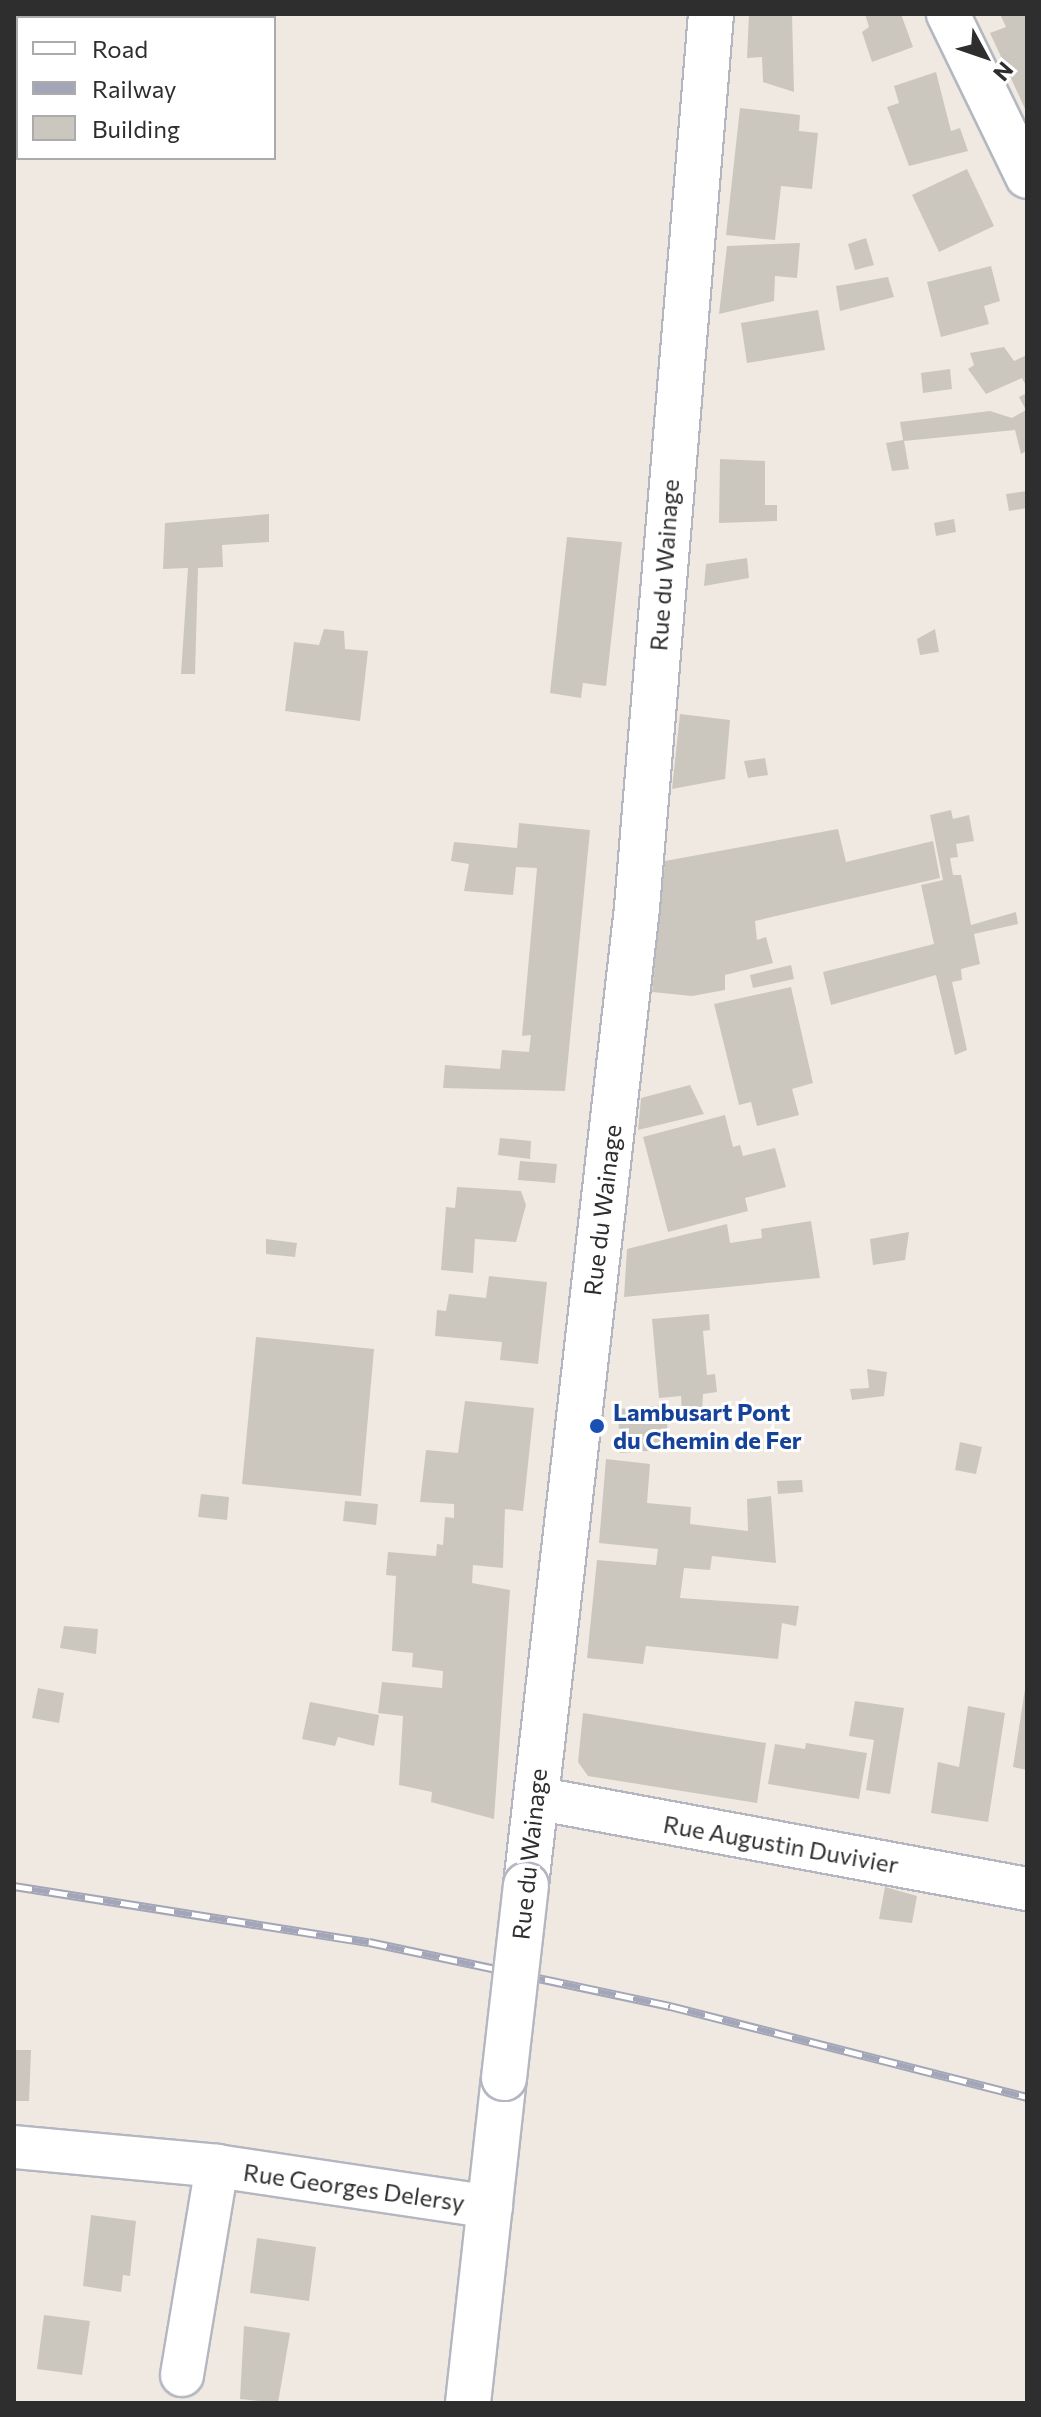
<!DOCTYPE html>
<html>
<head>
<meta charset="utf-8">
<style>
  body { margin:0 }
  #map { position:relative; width:1041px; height:2417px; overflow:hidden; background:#efe9e1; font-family:Commissioner,sans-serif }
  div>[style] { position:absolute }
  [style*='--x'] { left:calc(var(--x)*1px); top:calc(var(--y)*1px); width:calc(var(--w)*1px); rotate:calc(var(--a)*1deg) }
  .building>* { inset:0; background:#cbc7bf }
  .roads { filter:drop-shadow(2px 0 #b4b7c1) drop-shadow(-2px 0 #b4b7c1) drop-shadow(0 2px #b4b7c1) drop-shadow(0 -2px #b4b7c1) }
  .street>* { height:42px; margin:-21px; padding:0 21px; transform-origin:21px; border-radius:21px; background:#fff }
  .secondary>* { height:44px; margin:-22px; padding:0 22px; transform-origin:22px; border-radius:22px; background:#fff }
  .rail>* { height:9px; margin-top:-4.5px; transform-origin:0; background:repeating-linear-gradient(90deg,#fff 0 18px,#a3a6b8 0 36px); box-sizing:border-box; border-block:2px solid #a3a6b8 }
  .bridges { filter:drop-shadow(2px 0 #b4b7c1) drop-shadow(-2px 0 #b4b7c1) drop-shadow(0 2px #b4b7c1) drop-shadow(0 -2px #b4b7c1) }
  .secondary-bridge>* { height:44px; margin:-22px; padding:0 22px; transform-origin:22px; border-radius:22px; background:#fff }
  .dots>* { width:22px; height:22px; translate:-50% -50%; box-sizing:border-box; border:4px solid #fff; border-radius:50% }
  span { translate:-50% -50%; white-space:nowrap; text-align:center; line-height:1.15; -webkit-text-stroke:6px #fff; paint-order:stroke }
  .street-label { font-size:24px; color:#2e2e2e }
  .transit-label { font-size:24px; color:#164399; font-weight:700 }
  .left { translate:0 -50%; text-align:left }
  .frame { position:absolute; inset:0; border:16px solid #2e2e2e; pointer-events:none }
  .legend { position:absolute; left:16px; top:16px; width:260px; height:144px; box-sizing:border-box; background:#fff; border:2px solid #ababab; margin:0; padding:10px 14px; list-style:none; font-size:24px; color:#2e2e2e }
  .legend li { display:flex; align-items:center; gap:16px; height:40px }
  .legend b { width:40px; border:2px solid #ababab }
  .north { position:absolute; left:945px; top:16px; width:80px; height:80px; -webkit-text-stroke:6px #fff; paint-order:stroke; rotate:130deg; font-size:22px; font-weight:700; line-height:32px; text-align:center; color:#2e2e2e }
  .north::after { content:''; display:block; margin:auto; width:28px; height:36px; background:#2e2e2e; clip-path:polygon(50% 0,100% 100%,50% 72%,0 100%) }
</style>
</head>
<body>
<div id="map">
  <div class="building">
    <div style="clip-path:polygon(749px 14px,792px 14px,794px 92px,763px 82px,762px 57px,747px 58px)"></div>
    <div style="clip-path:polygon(865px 14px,901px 14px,913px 47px,872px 62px,862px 32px,869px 27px)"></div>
    <div style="clip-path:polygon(1000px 14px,1027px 14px,1027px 113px,990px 33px,1006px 27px)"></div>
    <div style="clip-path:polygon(936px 72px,951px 131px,960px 128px,968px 151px,909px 166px,887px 107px,899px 103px,894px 86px)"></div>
    <div style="clip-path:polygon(740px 108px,800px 115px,799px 131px,818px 133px,812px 189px,781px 186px,775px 240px,726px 235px)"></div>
    <div style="clip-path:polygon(967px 169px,994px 226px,939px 252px,912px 195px)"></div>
    <div style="clip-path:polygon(866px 238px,874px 265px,855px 270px,848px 244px)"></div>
    <div style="clip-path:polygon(800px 243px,797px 278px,775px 276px,774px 301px,719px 314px,727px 246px)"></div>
    <div style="clip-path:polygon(991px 266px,1000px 301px,984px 306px,989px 324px,941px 337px,927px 282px)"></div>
    <div style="clip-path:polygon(888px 277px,894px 297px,840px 311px,836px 286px)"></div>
    <div style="clip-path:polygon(818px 310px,825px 350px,747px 363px,741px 323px)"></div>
    <div style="clip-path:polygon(1004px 347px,1014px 361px,1027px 355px,1027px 388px,1022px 378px,986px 394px,968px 369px,974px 365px,970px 353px)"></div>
    <div style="clip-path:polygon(950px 369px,952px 389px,923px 393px,921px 373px)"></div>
    <div style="clip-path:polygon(1027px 393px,1027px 451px,1021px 454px,1015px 430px,904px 441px,909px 469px,892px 471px,886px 443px,903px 440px,900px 422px,990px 411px,1012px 418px,1026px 410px,1019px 397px)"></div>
    <div style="clip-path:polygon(720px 459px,765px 461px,765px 505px,777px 505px,777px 521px,719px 523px)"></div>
    <div style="clip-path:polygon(1027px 491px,1027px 508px,1009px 511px,1006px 494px)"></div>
    <div style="clip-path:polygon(269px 514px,269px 542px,222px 545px,223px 567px,198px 568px,195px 674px,181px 674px,188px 568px,163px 569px,165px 523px)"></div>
    <div style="clip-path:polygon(954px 519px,956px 532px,936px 536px,934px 523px)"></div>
    <div style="clip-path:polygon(567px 537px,622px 542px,606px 686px,583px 683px,581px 698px,550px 693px)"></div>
    <div style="clip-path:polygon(747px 558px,749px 578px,704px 586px,706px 564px)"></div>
    <div style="clip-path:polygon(324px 629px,344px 631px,345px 649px,368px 651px,360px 721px,285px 711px,294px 642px,319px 645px)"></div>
    <div style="clip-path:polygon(935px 629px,939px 652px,920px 655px,917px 639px)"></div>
    <div style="clip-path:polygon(680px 714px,730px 720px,725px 779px,672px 789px)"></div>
    <div style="clip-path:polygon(765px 758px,768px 775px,748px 778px,744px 761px)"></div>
    <div style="clip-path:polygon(951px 810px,953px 819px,969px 815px,974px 841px,956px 844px,958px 857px,950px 858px,953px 875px,961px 875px,971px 925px,1016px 912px,1018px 924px,974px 934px,980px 964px,961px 969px,962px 980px,952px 982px,967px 1050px,955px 1055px,936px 975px,831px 1005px,823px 972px,934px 944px,921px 885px,943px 880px,930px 815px)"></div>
    <div style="clip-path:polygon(519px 823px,590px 830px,565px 1091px,443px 1088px,445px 1065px,500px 1069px,502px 1050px,529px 1052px,531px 1035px,522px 1036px,537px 868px,516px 867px,513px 895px,464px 891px,469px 864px,451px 861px,454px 842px,517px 848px)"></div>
    <div style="clip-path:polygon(838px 829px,846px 862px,933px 841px,940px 878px,755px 921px,757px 940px,766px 937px,773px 963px,725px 975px,725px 990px,692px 996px,652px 992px,665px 861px)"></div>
    <div style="clip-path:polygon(791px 965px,794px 979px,753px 988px,750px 975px)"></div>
    <div style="clip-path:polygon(791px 987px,813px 1083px,792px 1089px,799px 1115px,757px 1126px,751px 1102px,739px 1105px,714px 1004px)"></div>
    <div style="clip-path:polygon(690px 1085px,704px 1114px,638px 1130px,641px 1098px)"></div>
    <div style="clip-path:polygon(725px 1115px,733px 1147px,740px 1145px,743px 1156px,775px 1148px,786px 1187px,745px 1198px,748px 1211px,668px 1232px,643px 1137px)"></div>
    <div style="clip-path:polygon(500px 1138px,531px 1141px,530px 1159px,498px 1155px)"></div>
    <div style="clip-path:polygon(520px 1161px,557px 1164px,555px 1183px,518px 1180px)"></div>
    <div style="clip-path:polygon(457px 1187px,521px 1191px,526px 1205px,516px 1242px,475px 1239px,473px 1273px,441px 1270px,446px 1207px,455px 1208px)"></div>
    <div style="clip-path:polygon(811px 1221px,820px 1278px,624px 1297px,627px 1249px,727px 1224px,730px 1243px,762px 1238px,761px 1229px)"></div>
    <div style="clip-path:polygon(909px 1232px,905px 1260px,873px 1265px,870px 1239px)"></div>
    <div style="clip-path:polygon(266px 1239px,297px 1243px,295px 1257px,266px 1254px)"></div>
    <div style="clip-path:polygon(489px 1276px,547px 1282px,538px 1364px,500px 1360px,502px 1342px,435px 1336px,437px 1310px,446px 1311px,449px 1294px,486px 1298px)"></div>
    <div style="clip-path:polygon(709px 1314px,710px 1330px,703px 1331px,707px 1375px,715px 1374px,717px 1392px,703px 1394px,702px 1414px,682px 1416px,681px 1396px,659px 1398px,652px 1319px)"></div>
    <div style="clip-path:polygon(256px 1337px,374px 1349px,361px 1496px,242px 1484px)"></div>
    <div style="clip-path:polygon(867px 1369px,887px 1372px,884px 1396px,852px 1400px,850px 1389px,869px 1388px)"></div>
    <div style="clip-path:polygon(465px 1401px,534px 1408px,523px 1511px,505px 1509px,503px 1568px,473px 1565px,472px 1583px,510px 1590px,494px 1819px,431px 1802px,432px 1792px,399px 1785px,403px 1716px,378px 1713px,382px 1682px,442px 1688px,443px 1671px,412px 1667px,413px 1653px,392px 1651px,396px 1576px,386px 1575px,388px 1552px,436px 1556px,437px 1544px,443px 1545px,445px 1517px,454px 1518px,454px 1504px,420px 1502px,426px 1450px,458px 1453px)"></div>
    <div style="clip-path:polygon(666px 1405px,668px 1437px,711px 1434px,712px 1446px,620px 1453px,618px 1409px)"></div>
    <div style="clip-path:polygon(960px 1442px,982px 1447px,976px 1474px,955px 1470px)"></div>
    <div style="clip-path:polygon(606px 1459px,650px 1464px,647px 1503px,691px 1507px,690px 1524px,748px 1531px,747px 1499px,771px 1496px,776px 1563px,712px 1556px,710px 1570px,684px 1568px,680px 1598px,799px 1606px,796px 1626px,782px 1623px,778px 1659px,646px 1646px,643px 1664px,587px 1658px,597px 1560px,656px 1565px,658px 1549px,599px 1543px)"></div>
    <div style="clip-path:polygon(802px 1480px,803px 1492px,778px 1494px,777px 1481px)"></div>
    <div style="clip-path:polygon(201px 1494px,229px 1497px,227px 1520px,198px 1517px)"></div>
    <div style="clip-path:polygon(345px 1501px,378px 1504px,376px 1525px,343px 1521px)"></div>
    <div style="clip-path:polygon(64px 1626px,98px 1629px,96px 1654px,60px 1648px)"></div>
    <div style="clip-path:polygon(38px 1688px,64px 1693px,59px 1723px,32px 1718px)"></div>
    <div style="clip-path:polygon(1025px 1689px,1027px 1689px,1027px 1770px,1013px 1767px)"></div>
    <div style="clip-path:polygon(855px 1701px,904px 1708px,890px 1794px,866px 1790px,874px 1740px,849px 1736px)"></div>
    <div style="clip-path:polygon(310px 1702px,379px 1715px,374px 1746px,338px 1737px,335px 1746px,302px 1739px)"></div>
    <div style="clip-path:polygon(968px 1706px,1005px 1713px,988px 1822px,931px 1813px,938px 1762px,959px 1767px)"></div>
    <div style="clip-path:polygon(583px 1713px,766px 1743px,757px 1803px,588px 1776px,578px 1762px)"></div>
    <div style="clip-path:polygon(806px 1743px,867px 1753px,859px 1799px,768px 1784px,775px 1744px,805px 1749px)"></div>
    <div style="clip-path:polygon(885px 1887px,917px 1896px,912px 1923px,879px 1919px)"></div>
    <div style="clip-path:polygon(14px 2050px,31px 2050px,29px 2101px,14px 2101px)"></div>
    <div style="clip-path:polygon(91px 2215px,136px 2221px,130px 2276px,123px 2275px,121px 2292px,83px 2286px)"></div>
    <div style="clip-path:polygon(257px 2238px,316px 2247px,309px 2301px,250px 2293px)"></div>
    <div style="clip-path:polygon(44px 2315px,90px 2321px,82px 2375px,37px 2369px)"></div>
    <div style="clip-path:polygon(244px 2326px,290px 2333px,278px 2403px,240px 2399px)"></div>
  </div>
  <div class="roads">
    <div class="street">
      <div style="--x:948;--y:14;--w:181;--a:64.1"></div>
      <div style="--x:535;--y:1798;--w:500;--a:10.48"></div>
      <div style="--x:14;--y:2147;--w:204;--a:5.3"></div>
      <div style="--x:217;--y:2166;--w:277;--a:8.5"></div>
      <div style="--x:182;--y:2375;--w:212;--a:-80.5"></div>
    </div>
    <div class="secondary">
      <div style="--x:526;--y:1885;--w:984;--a:-83.52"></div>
      <div style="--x:637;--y:907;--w:896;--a:-85.26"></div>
      <div style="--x:468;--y:2403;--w:327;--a:-83.7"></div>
    </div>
  </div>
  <div class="rail">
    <div style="--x:14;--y:1886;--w:359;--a:9"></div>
    <div style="--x:369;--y:1942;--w:308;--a:12"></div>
    <div style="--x:670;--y:2006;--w:368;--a:14.3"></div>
  </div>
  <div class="bridges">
    <div class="secondary-bridge">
      <div style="--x:504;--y:2078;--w:194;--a:-83.5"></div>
    </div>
  </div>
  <div class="dots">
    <div style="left:597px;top:1426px;background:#1a4fb4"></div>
  </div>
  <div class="street-label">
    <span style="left:664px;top:565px;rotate:-86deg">Rue du Wainage</span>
    <span style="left:602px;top:1210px;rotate:-83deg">Rue du Wainage</span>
    <span style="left:781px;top:1844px;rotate:10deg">Rue Augustin Duvivier</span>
    <span style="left:529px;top:1854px;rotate:-84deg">Rue du Wainage</span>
    <span style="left:354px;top:2187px;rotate:8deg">Rue Georges Delersy</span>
  </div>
  <div class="transit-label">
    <span class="left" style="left:613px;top:1426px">Lambusart Pont<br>du Chemin de Fer</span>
  </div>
  <div class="frame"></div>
  <ul class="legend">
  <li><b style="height:10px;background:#fff"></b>Road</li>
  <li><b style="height:10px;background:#a3a6b8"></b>Railway</li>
  <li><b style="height:22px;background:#cbc7bf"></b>Building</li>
  </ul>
  <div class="north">N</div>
</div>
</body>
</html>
